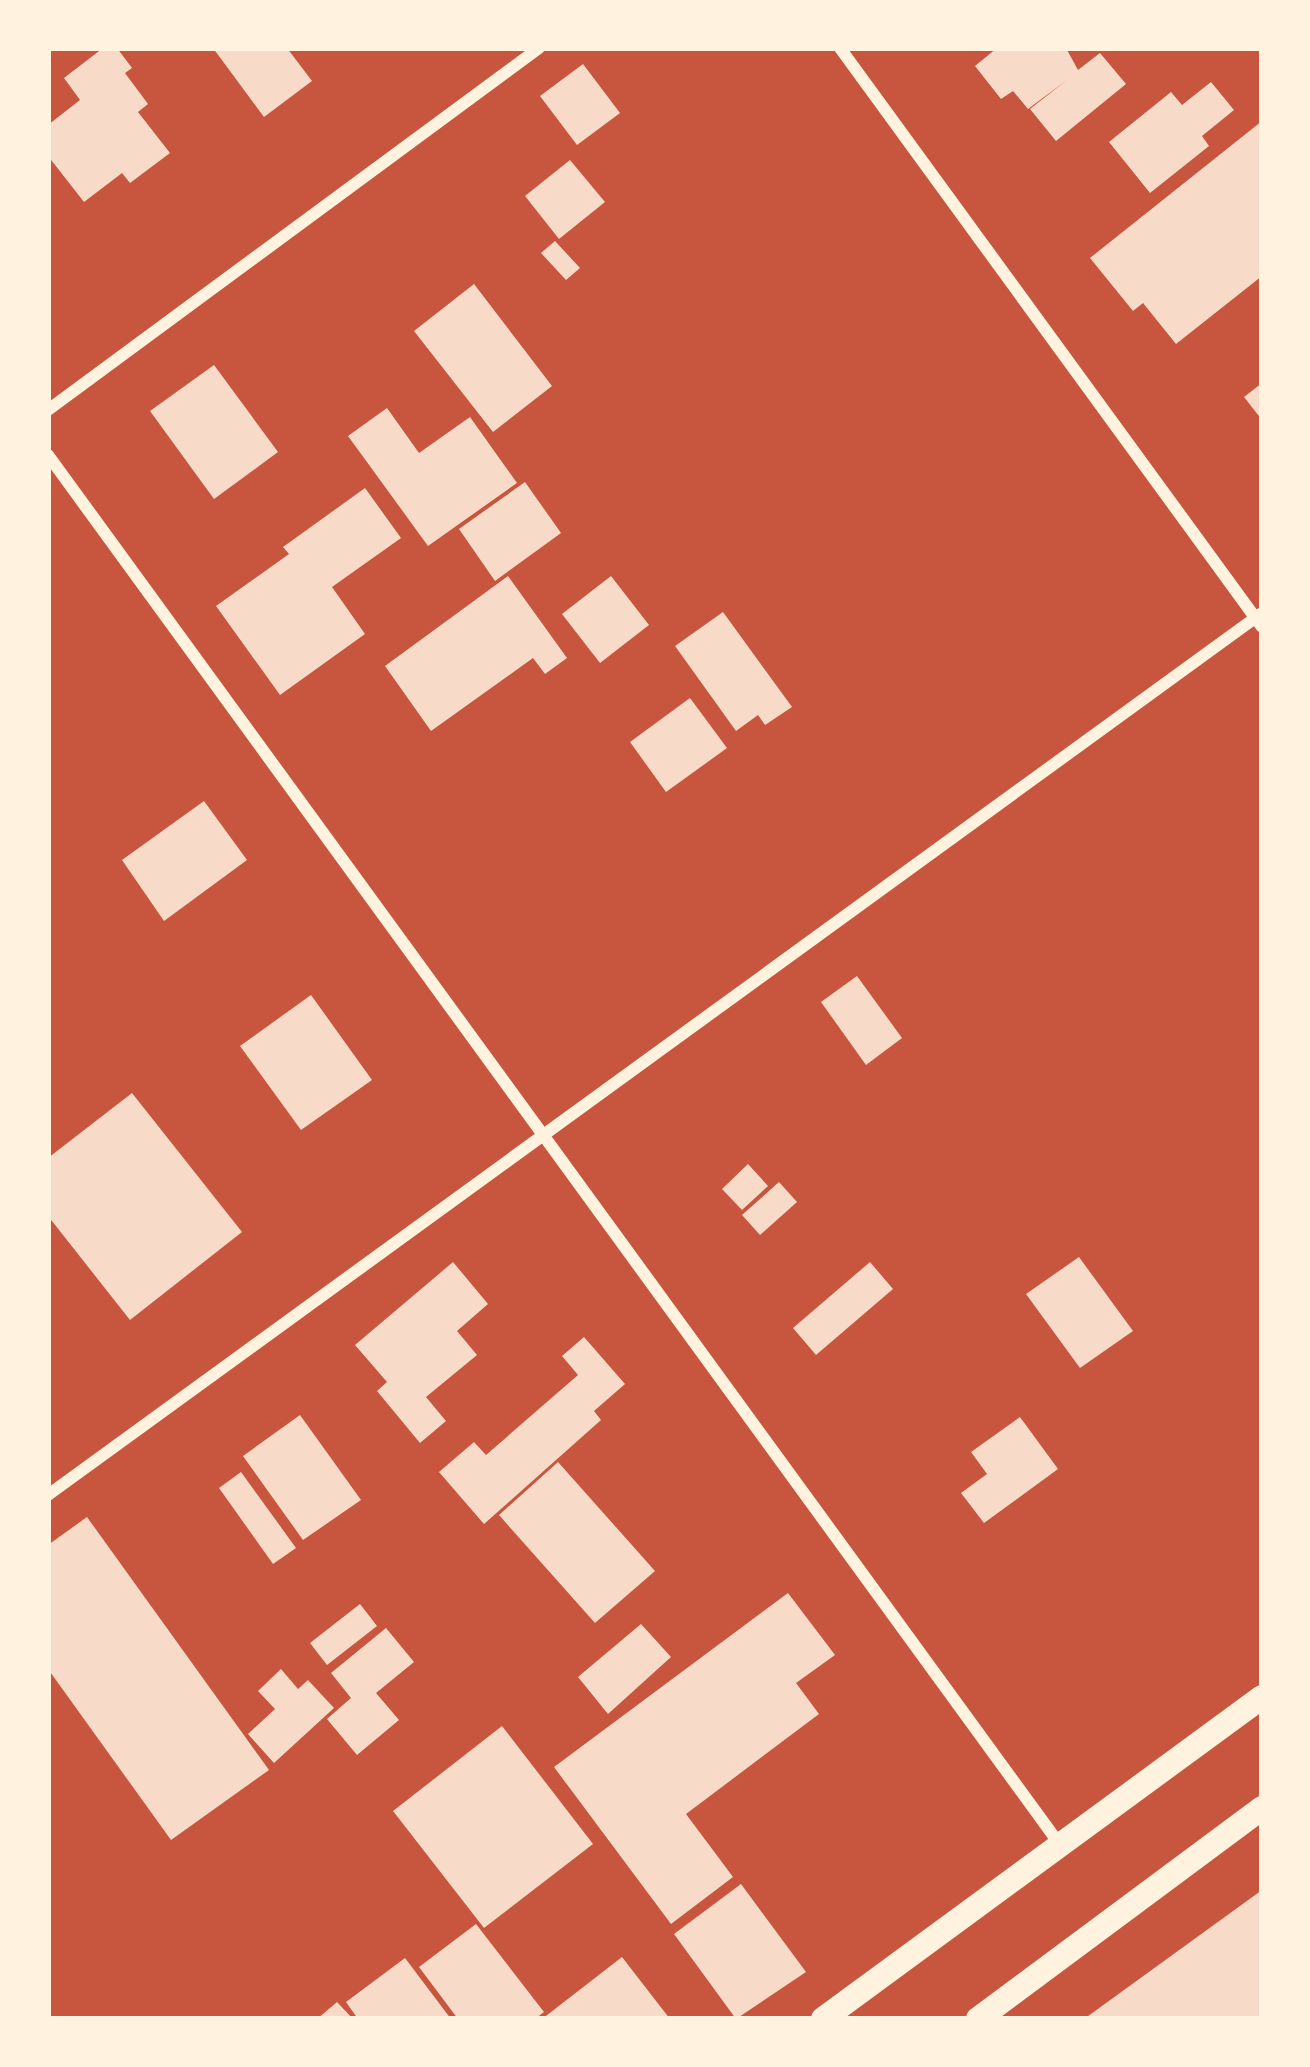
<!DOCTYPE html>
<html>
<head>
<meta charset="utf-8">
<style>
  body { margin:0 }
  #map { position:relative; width:1310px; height:2067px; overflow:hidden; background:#c8553d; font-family:"DM Sans",sans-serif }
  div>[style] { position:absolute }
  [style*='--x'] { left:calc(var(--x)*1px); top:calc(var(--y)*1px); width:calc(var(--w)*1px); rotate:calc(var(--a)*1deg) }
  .building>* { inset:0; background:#f7dbc8 }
  .minor>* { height:12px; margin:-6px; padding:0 6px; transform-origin:6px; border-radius:6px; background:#fff3e0 }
  .secondary>* { height:24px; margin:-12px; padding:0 12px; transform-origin:12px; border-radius:12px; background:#fff3e0 }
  span { translate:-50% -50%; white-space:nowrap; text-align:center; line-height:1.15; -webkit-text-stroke:9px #fff3e0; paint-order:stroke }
  .frame { position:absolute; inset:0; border:51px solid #fff3e0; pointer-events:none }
</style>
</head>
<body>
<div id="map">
  <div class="building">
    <div style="clip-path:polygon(103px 48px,117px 48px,132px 68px,125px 73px,148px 104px,138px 112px,170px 153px,130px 183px,122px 173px,84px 202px,48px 156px,48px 125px,80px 100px,64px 78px)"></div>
    <div style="clip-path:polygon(213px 48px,287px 48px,312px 81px,264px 117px)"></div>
    <div style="clip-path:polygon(997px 48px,1066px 48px,1078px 70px,1100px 53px,1126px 84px,1056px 141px,1030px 109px,1067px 80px,1028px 109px,1013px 91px,1001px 99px,975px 66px)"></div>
    <div style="clip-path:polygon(583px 64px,620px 113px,577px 145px,540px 96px)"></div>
    <div style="clip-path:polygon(1211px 82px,1234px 110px,1202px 136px,1209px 146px,1150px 193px,1109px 142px,1171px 92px,1182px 105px)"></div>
    <div style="clip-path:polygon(1262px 121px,1262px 276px,1176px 344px,1143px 303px,1133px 311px,1090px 258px)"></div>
    <div style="clip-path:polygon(570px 160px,605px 202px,559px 239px,525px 196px)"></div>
    <div style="clip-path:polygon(555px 241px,580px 268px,566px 280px,541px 253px)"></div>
    <div style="clip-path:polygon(474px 284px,552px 386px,493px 432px,414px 331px)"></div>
    <div style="clip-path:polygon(214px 365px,278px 452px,214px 499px,150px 411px)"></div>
    <div style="clip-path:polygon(1262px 383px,1262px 420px,1244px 397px)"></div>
    <div style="clip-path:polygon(387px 408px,419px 453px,470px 417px,517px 483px,428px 546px,348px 436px)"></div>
    <div style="clip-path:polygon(525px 482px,561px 533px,495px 581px,459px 529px)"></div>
    <div style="clip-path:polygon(365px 488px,401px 538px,332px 587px,365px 634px,280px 695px,216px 606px,289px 554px,283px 547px)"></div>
    <div style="clip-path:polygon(508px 576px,567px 658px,545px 674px,533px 658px,431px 731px,385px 666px)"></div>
    <div style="clip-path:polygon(611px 576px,649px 625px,600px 663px,562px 614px)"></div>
    <div style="clip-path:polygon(723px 612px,792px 707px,765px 725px,758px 715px,736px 731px,675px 646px)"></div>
    <div style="clip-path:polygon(690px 698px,727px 748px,666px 792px,630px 742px)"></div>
    <div style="clip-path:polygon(204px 801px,247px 860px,164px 921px,122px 860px)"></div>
    <div style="clip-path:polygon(857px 976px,902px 1038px,866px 1065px,821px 1002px)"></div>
    <div style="clip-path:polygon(311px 995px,372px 1080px,301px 1130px,240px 1046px)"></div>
    <div style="clip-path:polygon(132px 1093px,242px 1232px,130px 1320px,48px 1216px,48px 1158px)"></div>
    <div style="clip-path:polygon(748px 1164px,768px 1186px,742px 1210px,722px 1189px)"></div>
    <div style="clip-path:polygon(779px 1182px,797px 1202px,760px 1235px,742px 1215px)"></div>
    <div style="clip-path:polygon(1079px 1257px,1133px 1331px,1080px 1368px,1026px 1294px)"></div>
    <div style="clip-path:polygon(453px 1262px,488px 1304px,457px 1331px,477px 1355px,426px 1397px,446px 1421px,420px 1443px,377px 1391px,387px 1382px,355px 1345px)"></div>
    <div style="clip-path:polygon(870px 1262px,893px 1289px,816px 1355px,793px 1328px)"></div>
    <div style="clip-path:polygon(584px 1337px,625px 1384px,594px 1411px,601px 1420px,484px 1524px,439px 1472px,474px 1442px,486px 1455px,578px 1375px,562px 1356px)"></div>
    <div style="clip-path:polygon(300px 1415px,361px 1500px,303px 1540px,243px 1456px)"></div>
    <div style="clip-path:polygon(1020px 1417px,1058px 1469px,984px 1523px,961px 1493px,987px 1474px,971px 1452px)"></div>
    <div style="clip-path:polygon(558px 1462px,655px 1571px,595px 1623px,499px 1515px)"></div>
    <div style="clip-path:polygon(241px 1472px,296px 1548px,273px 1564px,219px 1488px)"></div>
    <div style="clip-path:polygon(87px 1517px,269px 1770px,171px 1840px,48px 1669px,48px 1545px)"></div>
    <div style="clip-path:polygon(788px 1593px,835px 1655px,796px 1683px,819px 1714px,686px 1814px,733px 1877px,671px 1924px,554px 1767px)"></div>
    <div style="clip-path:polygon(360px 1604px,377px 1626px,327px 1665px,310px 1643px)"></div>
    <div style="clip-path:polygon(641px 1624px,671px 1657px,608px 1714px,578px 1677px)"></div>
    <div style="clip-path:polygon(386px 1628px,414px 1662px,376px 1693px,399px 1720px,357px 1755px,327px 1719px,351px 1698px,331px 1673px)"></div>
    <div style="clip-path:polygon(281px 1669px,298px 1689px,308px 1680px,334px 1708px,274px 1763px,248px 1734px,275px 1709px,258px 1691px)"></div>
    <div style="clip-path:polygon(502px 1726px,593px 1844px,484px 1928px,393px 1811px)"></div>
    <div style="clip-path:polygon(741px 1884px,806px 1972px,736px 2019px,674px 1934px)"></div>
    <div style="clip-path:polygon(1262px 1890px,1262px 2019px,1084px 2019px)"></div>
    <div style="clip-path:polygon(476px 1924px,544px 2012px,535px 2019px,458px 2019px,419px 1967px)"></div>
    <div style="clip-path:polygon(622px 1957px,670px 2019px,542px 2019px)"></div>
    <div style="clip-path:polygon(405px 1958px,451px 2019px,358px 2019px,346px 2002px)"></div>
    <div style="clip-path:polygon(337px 2002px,353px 2019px,317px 2019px)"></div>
  </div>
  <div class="minor">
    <div style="--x:840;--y:48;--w:716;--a:53.91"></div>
    <div style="--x:48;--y:410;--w:610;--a:-36.4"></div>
    <div style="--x:48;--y:455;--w:1719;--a:53.94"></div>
    <div style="--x:48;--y:1495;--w:1501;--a:-36"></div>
  </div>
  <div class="secondary">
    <div style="--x:823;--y:2019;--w:544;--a:-36.26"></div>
    <div style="--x:978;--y:2019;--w:354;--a:-36.6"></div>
  </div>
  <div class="frame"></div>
</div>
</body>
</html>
